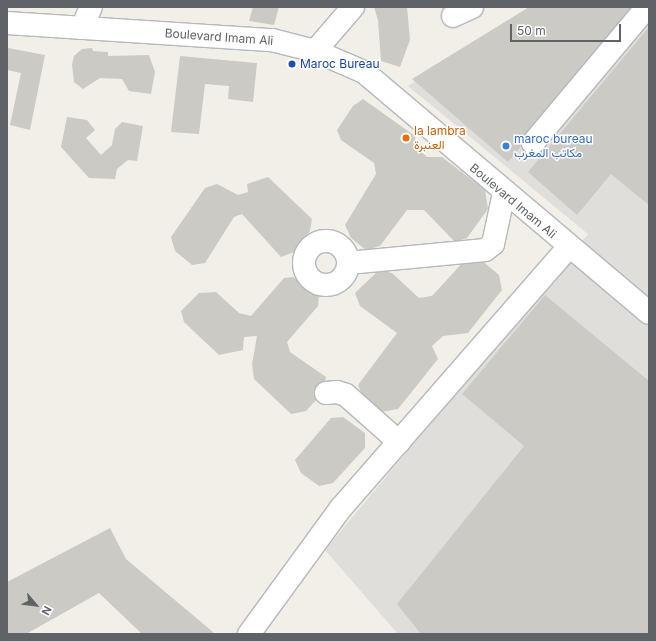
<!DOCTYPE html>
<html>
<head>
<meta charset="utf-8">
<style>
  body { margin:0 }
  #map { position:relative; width:656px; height:641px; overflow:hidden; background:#f1efe8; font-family:Inter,Vazirmatn,sans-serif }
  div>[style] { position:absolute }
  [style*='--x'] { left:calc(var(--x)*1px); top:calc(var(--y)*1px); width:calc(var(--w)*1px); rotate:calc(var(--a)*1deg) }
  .industrial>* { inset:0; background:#e0deda }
  .building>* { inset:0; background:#cccac5 }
  .roads { filter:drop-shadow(1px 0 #b5b8bc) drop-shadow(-1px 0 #b5b8bc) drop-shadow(0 1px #b5b8bc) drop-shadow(0 -1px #b5b8bc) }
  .minor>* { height:22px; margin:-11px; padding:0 11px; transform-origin:11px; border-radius:11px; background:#fff }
  .minor>.ring { margin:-11px; padding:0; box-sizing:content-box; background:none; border:22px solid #fff; border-radius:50% }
  .dots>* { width:11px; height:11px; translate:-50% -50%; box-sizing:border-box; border:2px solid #fff; border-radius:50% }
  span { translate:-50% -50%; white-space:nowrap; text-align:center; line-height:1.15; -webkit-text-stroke:3px #fff; paint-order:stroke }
  .street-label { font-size:12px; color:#5f6368 }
  .transit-label { font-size:12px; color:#164399 }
  .left { translate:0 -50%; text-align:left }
  .food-label { font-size:12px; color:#c56008 }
  .shop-label { font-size:12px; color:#366cbe }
  .frame { position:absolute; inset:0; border:8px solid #5f6368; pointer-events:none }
  .north { position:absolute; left:16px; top:585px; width:40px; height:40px; -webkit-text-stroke:3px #fff; paint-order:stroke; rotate:118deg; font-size:11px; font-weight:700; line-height:16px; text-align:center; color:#5f6368 }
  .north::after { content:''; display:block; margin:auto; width:14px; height:18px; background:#5f6368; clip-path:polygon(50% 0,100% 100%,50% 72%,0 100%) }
  .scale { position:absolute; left:510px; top:24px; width:111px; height:18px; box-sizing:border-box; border:2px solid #5f6368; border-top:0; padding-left:5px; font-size:12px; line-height:14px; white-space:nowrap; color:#5f6368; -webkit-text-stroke:3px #fff; paint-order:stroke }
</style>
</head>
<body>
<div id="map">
  <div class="industrial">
    <div style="clip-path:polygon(531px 7px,649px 7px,649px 634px,398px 634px,325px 550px,588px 234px,408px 86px)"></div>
  </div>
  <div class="building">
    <div style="clip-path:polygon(253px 7px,279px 7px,274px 25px,249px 21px)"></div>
    <div style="clip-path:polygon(374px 7px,407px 7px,410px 40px,400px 67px,381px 61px,378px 20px)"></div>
    <div style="clip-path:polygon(529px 7px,637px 7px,508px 162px,412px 79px)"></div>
    <div style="clip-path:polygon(649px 27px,649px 205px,611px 174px,577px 215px,528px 172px)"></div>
    <div style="clip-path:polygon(8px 48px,45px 55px,30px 130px,10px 125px,21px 73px,7px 70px)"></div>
    <div style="clip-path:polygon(92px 48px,93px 51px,108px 52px,108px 56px,149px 55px,155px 72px,151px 94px,129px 91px,122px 79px,100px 78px,83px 89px,74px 82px,72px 65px,74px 56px,82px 49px)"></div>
    <div style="clip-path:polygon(180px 56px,257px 63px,253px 102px,228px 99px,229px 86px,205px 84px,199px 134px,171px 132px)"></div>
    <div style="clip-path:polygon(363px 99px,415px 136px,416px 147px,427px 157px,442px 157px,485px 190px,488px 209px,467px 238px,455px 242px,424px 210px,407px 210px,380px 246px,366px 250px,351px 238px,345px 225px,376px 174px,374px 163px,341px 140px,337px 130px,353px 106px)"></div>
    <div style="clip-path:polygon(67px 117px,87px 120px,95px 130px,86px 138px,101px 155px,112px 145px,115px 129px,122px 122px,143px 126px,137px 161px,128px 160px,117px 169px,115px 179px,89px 178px,61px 147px)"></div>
    <div style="clip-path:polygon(268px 177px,312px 219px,310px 231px,294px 252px,281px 257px,242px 214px,234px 217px,205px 263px,192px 265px,175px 251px,171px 237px,205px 188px,217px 184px,238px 195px,248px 192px,247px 184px)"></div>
    <div style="clip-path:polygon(480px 259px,499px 275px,502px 290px,468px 333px,443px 336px,432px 346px,438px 359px,398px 409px,381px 412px,362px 394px,358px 385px,397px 333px,360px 306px,355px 293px,379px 270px,392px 273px,419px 298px,432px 296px,465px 260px)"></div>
    <div style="clip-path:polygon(293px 277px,319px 296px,318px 306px,287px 342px,290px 352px,326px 377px,324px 391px,306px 411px,291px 414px,254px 379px,252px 364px,257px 336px,244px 337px,243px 350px,219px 355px,184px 322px,181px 311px,199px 293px,216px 292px,239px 313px,251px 316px,284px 278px)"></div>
    <div style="clip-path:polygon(545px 295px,649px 381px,649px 634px,421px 634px,397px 604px,524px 446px,462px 394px)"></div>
    <div style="clip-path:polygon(343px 417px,365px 433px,365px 448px,333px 483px,319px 486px,301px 473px,295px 460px,331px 418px)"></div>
    <div style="clip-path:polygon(110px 528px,126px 559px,213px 632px,212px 634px,142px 634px,99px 593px,26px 634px,7px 634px,7px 582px)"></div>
  </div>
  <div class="roads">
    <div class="minor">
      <div style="--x:453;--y:16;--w:21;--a:-25"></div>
      <div style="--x:7;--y:23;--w:266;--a:3.7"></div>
      <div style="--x:272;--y:40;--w:44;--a:14.3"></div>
      <div style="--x:315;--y:51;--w:53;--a:23.2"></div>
      <div style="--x:364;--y:72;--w:373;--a:40.2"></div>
      <div style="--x:82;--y:28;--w:23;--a:-67"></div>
      <div style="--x:315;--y:51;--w:58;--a:-49.2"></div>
      <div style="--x:533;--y:143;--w:177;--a:-50"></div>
      <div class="ring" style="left:304px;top:241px;width:22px;height:22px"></div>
      <div style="--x:348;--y:263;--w:138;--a:-5.4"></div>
      <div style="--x:485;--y:250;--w:10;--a:-37"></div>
      <div style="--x:493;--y:244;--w:52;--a:-77.8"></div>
      <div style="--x:326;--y:393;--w:11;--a:-5"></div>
      <div style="--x:337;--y:392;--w:9;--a:18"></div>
      <div style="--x:346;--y:395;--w:71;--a:41.6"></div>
      <div style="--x:249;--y:634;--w:156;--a:-53.9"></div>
      <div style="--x:341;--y:508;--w:345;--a:-48.9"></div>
    </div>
  </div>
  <div class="dots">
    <div style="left:292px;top:64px;background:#1a4fb4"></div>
    <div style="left:406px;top:138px;background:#e8710a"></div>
    <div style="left:506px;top:146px;background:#3f7fe0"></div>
  </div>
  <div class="street-label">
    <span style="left:219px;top:37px;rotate:4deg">Boulevard Imam Ali</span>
    <span style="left:513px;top:201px;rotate:40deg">Boulevard Imam Ali</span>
  </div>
  <div class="transit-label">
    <span class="left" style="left:300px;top:64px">Maroc Bureau</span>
  </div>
  <div class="food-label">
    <span class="left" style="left:414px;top:138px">la lambra<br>العنبرة</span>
  </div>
  <div class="shop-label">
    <span class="left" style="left:514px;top:146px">maroc bureau<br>مكاتب المغرب</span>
  </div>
  <div class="frame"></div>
  <div class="north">N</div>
  <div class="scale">50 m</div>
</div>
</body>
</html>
